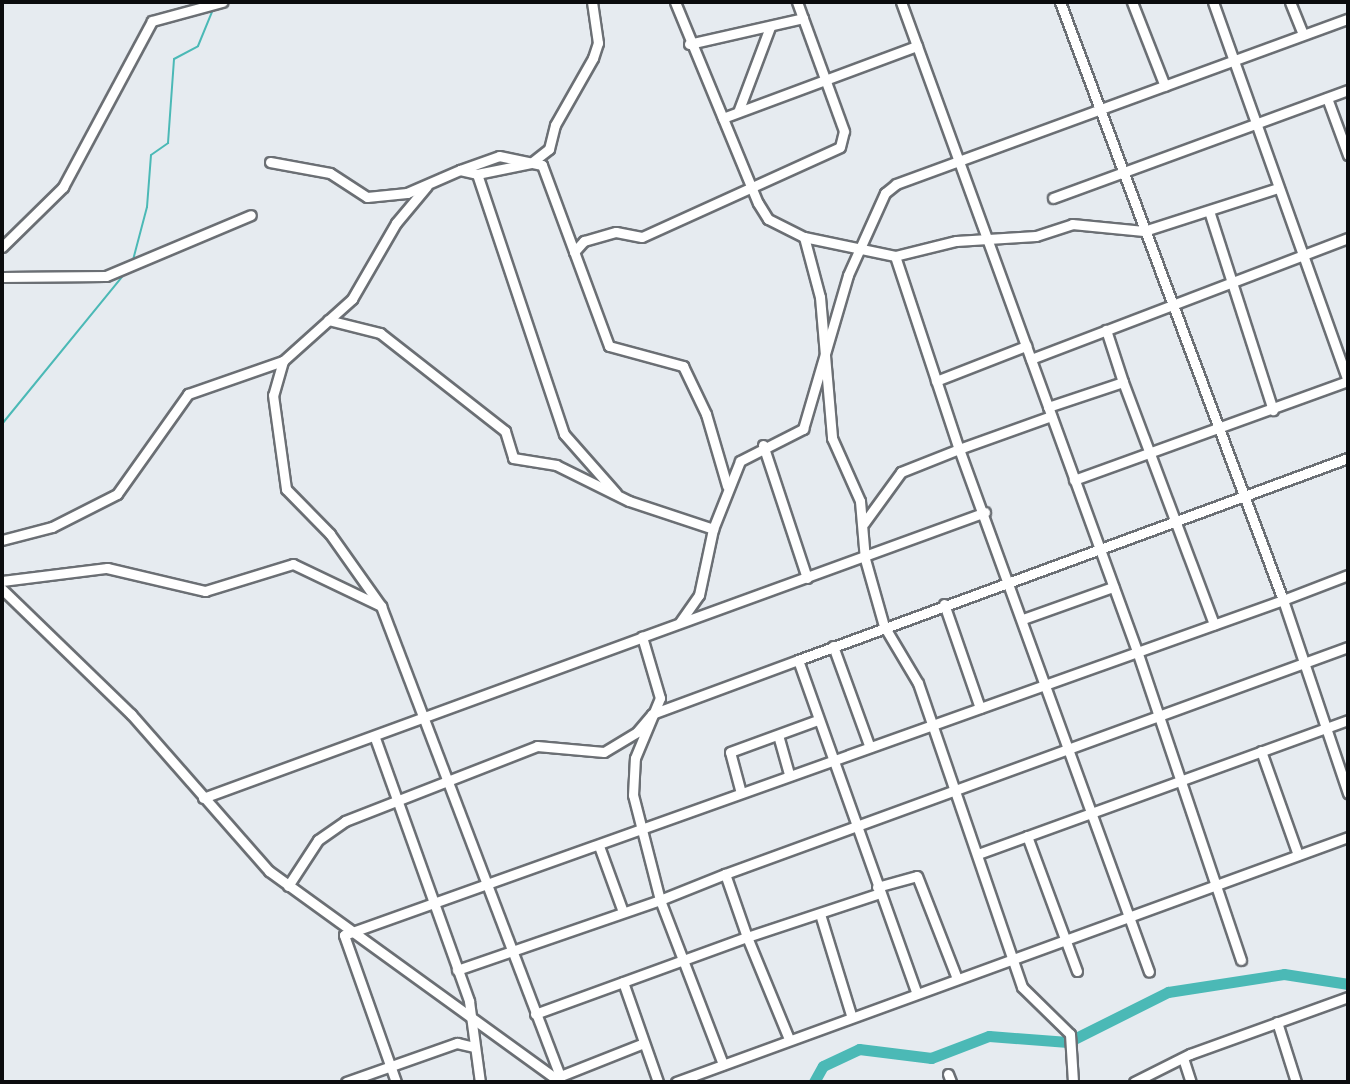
<!DOCTYPE html>
<html>
<head>
<meta charset="utf-8">
<style>
  body { margin:0 }
  #map { position:relative; width:1350px; height:1084px; overflow:hidden; background:#e6ebf0; font-family:Cabin,sans-serif }
  div>[style] { position:absolute }
  [style*='--x'] { left:calc(var(--x)*1px); top:calc(var(--y)*1px); width:calc(var(--w)*1px); rotate:calc(var(--a)*1deg) }
  .stream>* { height:2px; margin:-1px; padding:0 1px; transform-origin:1px; border-radius:1px; background:#4bb9b6 }
  .river>* { height:11px; margin:-5.5px; padding:0 5.5px; transform-origin:5.5px; border-radius:5.5px; background:#4bb9b6 }
  .roads { filter:drop-shadow(2px 0 #6b6f74) drop-shadow(-2px 0 #6b6f74) drop-shadow(0 2px #6b6f74) drop-shadow(0 -2px #6b6f74) }
  .minor>* { height:9px; margin:-4.5px; padding:0 4.5px; transform-origin:4.5px; border-radius:4.5px; background:#fff }
  span { translate:-50% -50%; white-space:nowrap; text-align:center; line-height:1.15; -webkit-text-stroke:6px #fff; paint-order:stroke }
  .frame { position:absolute; inset:0; border:4px solid #0b0c0e; pointer-events:none }
</style>
</head>
<body>
<div id="map">
  <div class="stream">
    <div style="--x:133;--y:260;--w:55;--a:-75.2"></div>
    <div style="--x:147;--y:207;--w:52;--a:-85.6"></div>
    <div style="--x:151;--y:155;--w:21;--a:-35"></div>
    <div style="--x:168;--y:143;--w:84;--a:-85.9"></div>
    <div style="--x:174;--y:59;--w:27;--a:-28"></div>
    <div style="--x:198;--y:46;--w:42;--a:-67.7"></div>
    <div style="--x:2;--y:424;--w:196;--a:-50.8"></div>
  </div>
  <div class="river">
    <div style="--x:814;--y:1082;--w:18;--a:-61"></div>
    <div style="--x:823;--y:1066;--w:40;--a:-25"></div>
    <div style="--x:859;--y:1049;--w:73;--a:7.1"></div>
    <div style="--x:931;--y:1058;--w:62;--a:-20.8"></div>
    <div style="--x:989;--y:1036;--w:79;--a:4.3"></div>
    <div style="--x:1068;--y:1042;--w:112;--a:-26.6"></div>
    <div style="--x:1168;--y:992;--w:117;--a:-8.8"></div>
    <div style="--x:1284;--y:974;--w:65;--a:8.9"></div>
  </div>
  <div class="roads">
    <div class="minor">
      <div style="--x:675;--y:2;--w:217;--a:67.6"></div>
      <div style="--x:758;--y:203;--w:19;--a:58"></div>
      <div style="--x:768;--y:219;--w:40;--a:26.6"></div>
      <div style="--x:804;--y:237;--w:93;--a:11.8"></div>
      <div style="--x:895;--y:256;--w:63;--a:-13.8"></div>
      <div style="--x:956;--y:241;--w:80;--a:-3.6"></div>
      <div style="--x:1036;--y:236;--w:38;--a:-18"></div>
      <div style="--x:1072;--y:224;--w:72;--a:5.6"></div>
      <div style="--x:1144;--y:231;--w:141;--a:-17.8"></div>
      <div style="--x:901;--y:2;--w:691;--a:70.02"></div>
      <div style="--x:1137;--y:651;--w:326;--a:71.4"></div>
      <div style="--x:1132;--y:2;--w:90;--a:68.6"></div>
      <div style="--x:1213;--y:2;--w:403;--a:70.4"></div>
      <div style="--x:1290;--y:2;--w:35;--a:68"></div>
      <div style="--x:689;--y:44;--w:117;--a:-12.8"></div>
      <div style="--x:1327;--y:98;--w:61;--a:69.8"></div>
      <div style="--x:738;--y:112;--w:91;--a:-69.4"></div>
      <div style="--x:723;--y:118;--w:207;--a:-20.4"></div>
      <div style="--x:270;--y:162;--w:61;--a:10.4"></div>
      <div style="--x:330;--y:173;--w:44;--a:33"></div>
      <div style="--x:367;--y:197;--w:40;--a:-5.7"></div>
      <div style="--x:407;--y:193;--w:58;--a:-23.5"></div>
      <div style="--x:460;--y:170;--w:17;--a:13"></div>
      <div style="--x:477;--y:174;--w:55;--a:-11.5"></div>
      <div style="--x:531;--y:163;--w:23;--a:-38"></div>
      <div style="--x:549;--y:149;--w:25;--a:-76"></div>
      <div style="--x:555;--y:125;--w:77;--a:-60.4"></div>
      <div style="--x:593;--y:58;--w:16;--a:-72"></div>
      <div style="--x:598;--y:43;--w:41;--a:-98.3"></div>
      <div style="--x:460;--y:170;--w:41;--a:-19.7"></div>
      <div style="--x:499;--y:156;--w:44;--a:11.8"></div>
      <div style="--x:542;--y:165;--w:193;--a:69.7"></div>
      <div style="--x:609;--y:346;--w:77;--a:15.1"></div>
      <div style="--x:683;--y:366;--w:53;--a:64.4"></div>
      <div style="--x:706;--y:414;--w:75;--a:73.7"></div>
      <div style="--x:477;--y:174;--w:274;--a:71.5"></div>
      <div style="--x:564;--y:434;--w:79;--a:48.6"></div>
      <div style="--x:1053;--y:198;--w:314;--a:-20.1"></div>
      <div style="--x:1210;--y:214;--w:206;--a:72.2"></div>
      <div style="--x:804;--y:237;--w:62;--a:75.1"></div>
      <div style="--x:820;--y:297;--w:142;--a:85.1"></div>
      <div style="--x:832;--y:438;--w:69;--a:66"></div>
      <div style="--x:860;--y:501;--w:58;--a:85.1"></div>
      <div style="--x:865;--y:559;--w:70;--a:74.2"></div>
      <div style="--x:884;--y:626;--w:66;--a:59.2"></div>
      <div style="--x:918;--y:683;--w:321;--a:71.1"></div>
      <div style="--x:1022;--y:987;--w:67;--a:44.4"></div>
      <div style="--x:1070;--y:1034;--w:48;--a:86.4"></div>
      <div style="--x:2;--y:247;--w:86;--a:-44.5"></div>
      <div style="--x:63;--y:187;--w:188;--a:-61.8"></div>
      <div style="--x:152;--y:21;--w:73;--a:-15.2"></div>
      <div style="--x:574;--y:252;--w:15;--a:-48"></div>
      <div style="--x:584;--y:241;--w:33;--a:-16"></div>
      <div style="--x:616;--y:232;--w:26;--a:11"></div>
      <div style="--x:642;--y:237;--w:217;--a:-24.4"></div>
      <div style="--x:840;--y:147;--w:16;--a:-76"></div>
      <div style="--x:844;--y:131;--w:137;--a:-110"></div>
      <div style="--x:895;--y:256;--w:203;--a:71.7"></div>
      <div style="--x:959;--y:449;--w:98;--a:-19.7"></div>
      <div style="--x:2;--y:277;--w:104;--a:-0.6"></div>
      <div style="--x:106;--y:276;--w:157;--a:-22.8"></div>
      <div style="--x:328;--y:320;--w:54;--a:14"></div>
      <div style="--x:380;--y:333;--w:159;--a:38.1"></div>
      <div style="--x:505;--y:431;--w:28;--a:73"></div>
      <div style="--x:513;--y:458;--w:44;--a:9.2"></div>
      <div style="--x:556;--y:465;--w:81;--a:26.3"></div>
      <div style="--x:629;--y:501;--w:89;--a:18.4"></div>
      <div style="--x:1031;--y:359;--w:339;--a:-20.9"></div>
      <div style="--x:283;--y:361;--w:35;--a:106"></div>
      <div style="--x:273;--y:395;--w:95;--a:82.1"></div>
      <div style="--x:286;--y:489;--w:63;--a:45.6"></div>
      <div style="--x:330;--y:534;--w:88;--a:54.7"></div>
      <div style="--x:381;--y:606;--w:503;--a:69.15"></div>
      <div style="--x:936;--y:381;--w:97;--a:-21.3"></div>
      <div style="--x:1123;--y:382;--w:259;--a:69.4"></div>
      <div style="--x:1048;--y:407;--w:79;--a:-18.4"></div>
      <div style="--x:1123;--y:382;--w:55;--a:-108.1"></div>
      <div style="--x:763;--y:445;--w:140;--a:71.7"></div>
      <div style="--x:1074;--y:480;--w:291;--a:-19.9"></div>
      <div style="--x:864;--y:523;--w:63;--a:-54"></div>
      <div style="--x:901;--y:472;--w:62;--a:-21.6"></div>
      <div style="--x:959;--y:449;--w:556;--a:70.03"></div>
      <div style="--x:2;--y:540;--w:52;--a:-14.6"></div>
      <div style="--x:52;--y:527;--w:73;--a:-26.9"></div>
      <div style="--x:117;--y:494;--w:123;--a:-54.6"></div>
      <div style="--x:188;--y:394;--w:101;--a:-19.2"></div>
      <div style="--x:283;--y:361;--w:93;--a:-41.9"></div>
      <div style="--x:352;--y:299;--w:88;--a:-59.9"></div>
      <div style="--x:396;--y:223;--w:48;--a:-50"></div>
      <div style="--x:1348;--y:575;--w:70;--a:159"></div>
      <div style="--x:1283;--y:600;--w:204;--a:71.4"></div>
      <div style="--x:2;--y:581;--w:106;--a:-7.1"></div>
      <div style="--x:107;--y:568;--w:101;--a:13.2"></div>
      <div style="--x:205;--y:591;--w:92;--a:-17.1"></div>
      <div style="--x:293;--y:564;--w:98;--a:25.5"></div>
      <div style="--x:2;--y:589;--w:180;--a:44.1"></div>
      <div style="--x:131;--y:714;--w:209;--a:48.7"></div>
      <div style="--x:269;--y:871;--w:359;--a:35.9"></div>
      <div style="--x:944;--y:604;--w:110;--a:70.9"></div>
      <div style="--x:1023;--y:619;--w:96;--a:-19.6"></div>
      <div style="--x:680;--y:622;--w:33;--a:-55"></div>
      <div style="--x:699;--y:595;--w:67;--a:-78"></div>
      <div style="--x:713;--y:529;--w:73;--a:-68.3"></div>
      <div style="--x:740;--y:461;--w:71;--a:-26.9"></div>
      <div style="--x:803;--y:429;--w:160;--a:-73.7"></div>
      <div style="--x:848;--y:275;--w:90;--a:-65.7"></div>
      <div style="--x:885;--y:193;--w:14;--a:-39"></div>
      <div style="--x:896;--y:184;--w:481;--a:-20.1"></div>
      <div style="--x:833;--y:646;--w:105;--a:70"></div>
      <div style="--x:798;--y:660;--w:586;--a:-20.17"></div>
      <div style="--x:778;--y:735;--w:41;--a:74.2"></div>
      <div style="--x:375;--y:738;--w:279;--a:70.3"></div>
      <div style="--x:469;--y:1001;--w:82;--a:82.3"></div>
      <div style="--x:1261;--y:751;--w:110;--a:70.4"></div>
      <div style="--x:741;--y:793;--w:42;--a:-105"></div>
      <div style="--x:730;--y:752;--w:94;--a:-20"></div>
      <div style="--x:203;--y:798;--w:468;--a:-20.1"></div>
      <div style="--x:1027;--y:836;--w:144;--a:69.7"></div>
      <div style="--x:599;--y:846;--w:70;--a:70"></div>
      <div style="--x:978;--y:854;--w:394;--a:-19.9"></div>
      <div style="--x:725;--y:874;--w:663;--a:-20.02"></div>
      <div style="--x:288;--y:886;--w:55;--a:-56.9"></div>
      <div style="--x:318;--y:840;--w:33;--a:-35"></div>
      <div style="--x:345;--y:821;--w:206;--a:-21.3"></div>
      <div style="--x:537;--y:746;--w:67;--a:5.1"></div>
      <div style="--x:604;--y:752;--w:39;--a:-31"></div>
      <div style="--x:637;--y:732;--w:23;--a:-50"></div>
      <div style="--x:652;--y:714;--w:156;--a:-20.3"></div>
      <div style="--x:798;--y:660;--w:351;--a:70.4"></div>
      <div style="--x:877;--y:887;--w:41;--a:-15.4"></div>
      <div style="--x:917;--y:876;--w:107;--a:68.7"></div>
      <div style="--x:880;--y:893;--w:140;--a:161.7"></div>
      <div style="--x:747;--y:937;--w:67;--a:-109.2"></div>
      <div style="--x:725;--y:874;--w:70;--a:158.2"></div>
      <div style="--x:660;--y:900;--w:108;--a:-104.4"></div>
      <div style="--x:633;--y:795;--w:37;--a:-87"></div>
      <div style="--x:635;--y:758;--w:65;--a:-67.4"></div>
      <div style="--x:660;--y:698;--w:64;--a:-106.4"></div>
      <div style="--x:642;--y:637;--w:365;--a:-20"></div>
      <div style="--x:820;--y:914;--w:106;--a:72.9"></div>
      <div style="--x:457;--y:970;--w:215;--a:-19"></div>
      <div style="--x:660;--y:900;--w:176;--a:69"></div>
      <div style="--x:623;--y:982;--w:106;--a:70.7"></div>
      <div style="--x:535;--y:1014;--w:226;--a:-20"></div>
      <div style="--x:747;--y:937;--w:110;--a:67.6"></div>
      <div style="--x:1277;--y:1022;--w:63;--a:72.4"></div>
      <div style="--x:1183;--y:1058;--w:25;--a:72"></div>
      <div style="--x:948;--y:1074;--w:9;--a:69"></div>
      <div style="--x:558;--y:1077;--w:92;--a:-21.6"></div>
      <div style="--x:346;--y:1082;--w:118;--a:-19.4"></div>
      <div style="--x:457;--y:1043;--w:18;--a:13"></div>
      <div style="--x:396;--y:1082;--w:156;--a:-109.5"></div>
      <div style="--x:344;--y:935;--w:997;--a:-19.63"></div>
      <div style="--x:1283;--y:600;--w:638;--a:-110.45"></div>
      <div style="--x:676;--y:1082;--w:715;--a:-20.03"></div>
      <div style="--x:1134;--y:1082;--w:63;--a:-26.6"></div>
      <div style="--x:1190;--y:1054;--w:168;--a:-19.8"></div>
    </div>
  </div>
  <div class="frame"></div>
</div>
</body>
</html>
